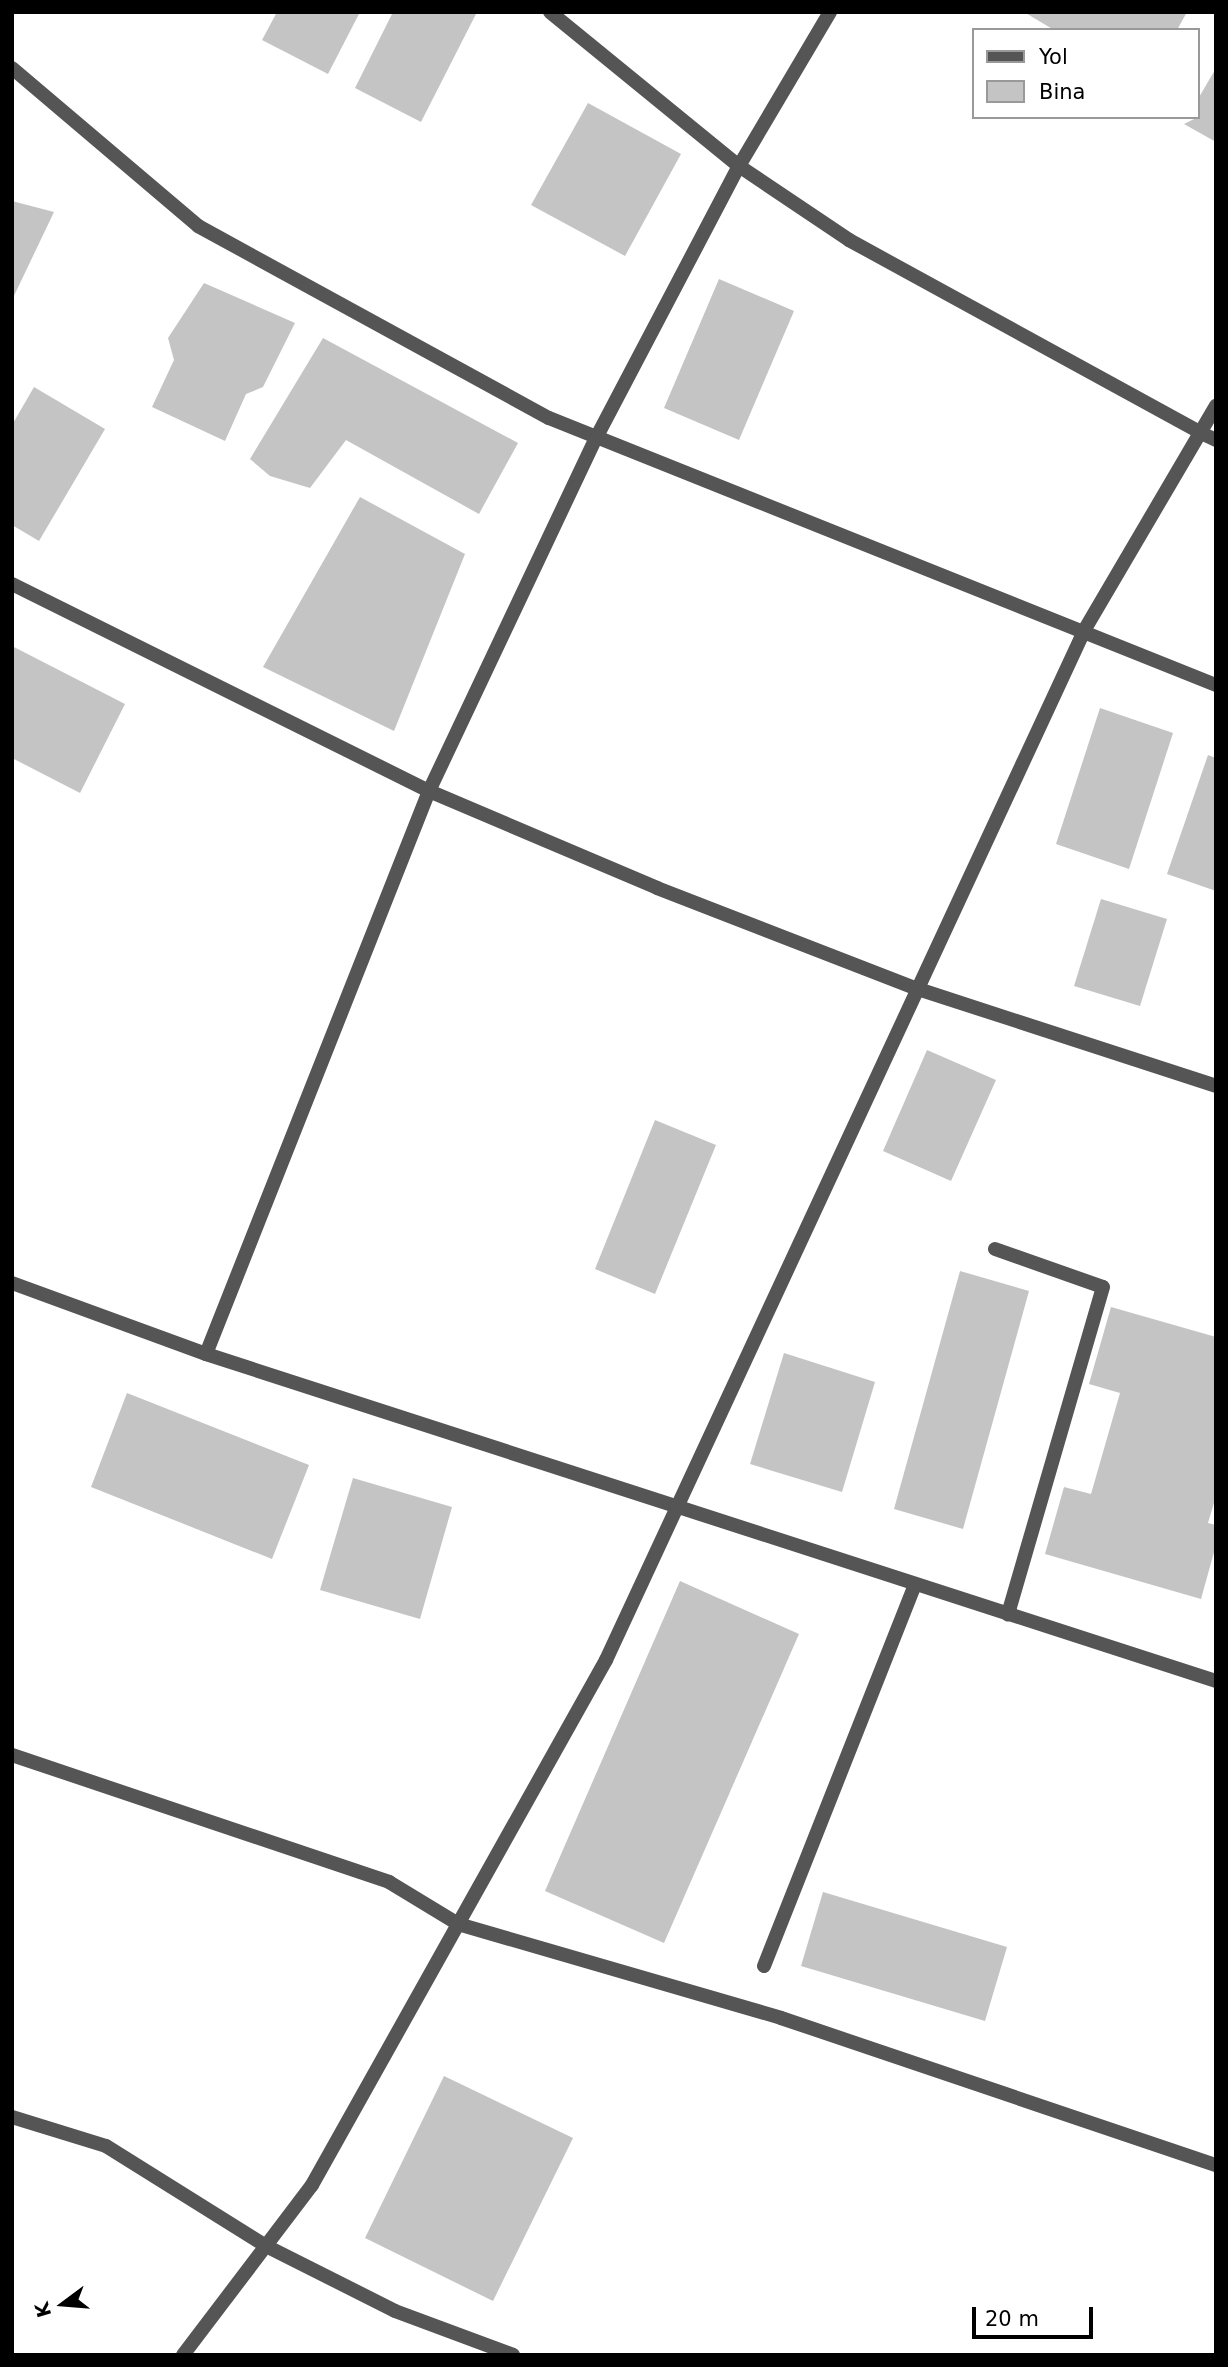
<!DOCTYPE html>
<html>
<head>
<meta charset="utf-8">
<style>
  body { margin:0 }
  #map { position:relative; width:1228px; height:2367px; overflow:hidden; background:#fff; font-family:"DejaVu Sans",sans-serif }
  div>[style] { position:absolute }
  [style*='--x'] { left:calc(var(--x)*1px); top:calc(var(--y)*1px); width:calc(var(--w)*1px); rotate:calc(var(--a)*1deg) }
  .building>* { inset:0; background:#c4c4c4 }
  .lane>* { height:14px; margin:-7px; padding:0 7px; transform-origin:7px; border-radius:7px; background:#555 }
  .street>* { height:14px; margin:-7px; padding:0 7px; transform-origin:7px; border-radius:7px; background:#555 }
  span { translate:-50% -50%; white-space:nowrap; text-align:center; line-height:1.15; -webkit-text-stroke:5px #fff; paint-order:stroke }
  .frame { position:absolute; inset:0; border:14px solid #000; pointer-events:none }
  .legend { position:absolute; left:972px; top:28px; width:228px; height:91px; box-sizing:border-box; background:#fff; border:2px solid #999; margin:0; padding:9px 12px; list-style:none; font-size:21px; color:#000 }
  .legend li { display:flex; align-items:center; gap:14px; height:35px }
  .legend b { width:35px; border:2px solid #999 }
  .north { position:absolute; left:28px; top:2269px; width:70px; height:70px; -webkit-text-stroke:5px #fff; paint-order:stroke; rotate:254deg; font-size:19px; font-weight:700; line-height:28px; text-align:center; color:#000 }
  .north::after { content:''; display:block; margin:auto; width:24px; height:32px; background:#000; clip-path:polygon(50% 0,100% 100%,50% 72%,0 100%) }
  .scale { position:absolute; left:972px; top:2307px; width:121px; height:32px; box-sizing:border-box; border:4px solid #000; border-top:0; padding-left:9px; font-size:21px; line-height:24px; white-space:nowrap; color:#000; -webkit-text-stroke:5px #fff; paint-order:stroke }
</style>
</head>
<body>
<div id="map">
  <div class="building">
    <div style="clip-path:polygon(277px 12px,360px 12px,328px 74px,262px 40px)"></div>
    <div style="clip-path:polygon(393px 12px,477px 12px,421px 122px,355px 88px)"></div>
    <div style="clip-path:polygon(1024px 12px,1187px 12px,1177px 30px,1054px 30px)"></div>
    <div style="clip-path:polygon(1216px 68px,1216px 142px,1184px 124px,1198px 117px,1198px 99px)"></div>
    <div style="clip-path:polygon(588px 103px,681px 154px,625px 256px,531px 205px)"></div>
    <div style="clip-path:polygon(12px 201px,54px 212px,12px 300px)"></div>
    <div style="clip-path:polygon(719px 279px,794px 311px,739px 440px,664px 408px)"></div>
    <div style="clip-path:polygon(204px 283px,295px 323px,263px 387px,246px 394px,225px 441px,152px 407px,174px 360px,168px 338px)"></div>
    <div style="clip-path:polygon(323px 338px,518px 443px,479px 514px,346px 440px,310px 488px,270px 476px,250px 459px)"></div>
    <div style="clip-path:polygon(34px 387px,105px 429px,39px 541px,12px 525px,12px 425px)"></div>
    <div style="clip-path:polygon(360px 497px,465px 554px,394px 731px,263px 667px)"></div>
    <div style="clip-path:polygon(12px 646px,125px 704px,80px 793px,12px 758px)"></div>
    <div style="clip-path:polygon(1100px 708px,1173px 733px,1129px 869px,1056px 844px)"></div>
    <div style="clip-path:polygon(1208px 755px,1216px 758px,1216px 891px,1167px 874px)"></div>
    <div style="clip-path:polygon(1101px 899px,1167px 919px,1140px 1006px,1074px 986px)"></div>
    <div style="clip-path:polygon(927px 1050px,996px 1080px,951px 1181px,883px 1151px)"></div>
    <div style="clip-path:polygon(655px 1120px,716px 1145px,655px 1294px,595px 1269px)"></div>
    <div style="clip-path:polygon(960px 1271px,1029px 1291px,963px 1529px,894px 1509px)"></div>
    <div style="clip-path:polygon(1111px 1307px,1216px 1337px,1216px 1496px,1208px 1523px,1216px 1525px,1216px 1545px,1201px 1599px,1045px 1554px,1064px 1487px,1091px 1494px,1120px 1393px,1089px 1384px)"></div>
    <div style="clip-path:polygon(784px 1353px,875px 1382px,842px 1492px,750px 1464px)"></div>
    <div style="clip-path:polygon(127px 1393px,309px 1465px,272px 1559px,91px 1487px)"></div>
    <div style="clip-path:polygon(353px 1478px,452px 1507px,420px 1619px,320px 1590px)"></div>
    <div style="clip-path:polygon(680px 1581px,799px 1634px,664px 1943px,545px 1891px)"></div>
    <div style="clip-path:polygon(823px 1892px,1007px 1947px,985px 2021px,801px 1966px)"></div>
    <div style="clip-path:polygon(444px 2076px,573px 2138px,493px 2301px,365px 2238px)"></div>
  </div>
  <div class="lane">
    <div style="--x:1201;--y:433;--w:17;--a:25"></div>
    <div style="--x:995;--y:1249;--w:114;--a:19.4"></div>
    <div style="--x:1103;--y:1287;--w:341;--a:106.2"></div>
    <div style="--x:764;--y:1966;--w:410;--a:-68.4"></div>
  </div>
  <div class="street">
    <div style="--x:550;--y:12;--w:244;--a:39.2"></div>
    <div style="--x:739;--y:166;--w:133;--a:33.9"></div>
    <div style="--x:849;--y:240;--w:401;--a:28.7"></div>
    <div style="--x:12;--y:68;--w:244;--a:40.3"></div>
    <div style="--x:198;--y:226;--w:400;--a:28.7"></div>
    <div style="--x:549;--y:418;--w:718;--a:21.82"></div>
    <div style="--x:12;--y:584;--w:466;--a:26.4"></div>
    <div style="--x:429;--y:791;--w:248;--a:23"></div>
    <div style="--x:657;--y:888;--w:280;--a:21.2"></div>
    <div style="--x:918;--y:989;--w:313;--a:18"></div>
    <div style="--x:12;--y:1283;--w:207;--a:20.1"></div>
    <div style="--x:206;--y:1354;--w:1062;--a:17.94"></div>
    <div style="--x:206;--y:1354;--w:606;--a:-68.39"></div>
    <div style="--x:429;--y:791;--w:388;--a:-64.7"></div>
    <div style="--x:595;--y:440;--w:310;--a:-62.3"></div>
    <div style="--x:739;--y:166;--w:179;--a:-59.4"></div>
    <div style="--x:12;--y:1755;--w:398;--a:18.6"></div>
    <div style="--x:389;--y:1882;--w:81;--a:31.3"></div>
    <div style="--x:458;--y:1924;--w:336;--a:16.2"></div>
    <div style="--x:781;--y:2018;--w:459;--a:18.7"></div>
    <div style="--x:12;--y:2117;--w:98;--a:17.1"></div>
    <div style="--x:106;--y:2146;--w:189;--a:32"></div>
    <div style="--x:266;--y:2246;--w:144;--a:26.7"></div>
    <div style="--x:395;--y:2311;--w:126;--a:20.4"></div>
    <div style="--x:183;--y:2355;--w:213;--a:-52.8"></div>
    <div style="--x:312;--y:2185;--w:602;--a:-60.75"></div>
    <div style="--x:606;--y:1660;--w:1137;--a:-65.08"></div>
    <div style="--x:1085;--y:629;--w:259;--a:-59.6"></div>
  </div>
  <div class="frame"></div>
  <ul class="legend">
  <li><b style="height:9px;background:#555"></b>Yol</li>
  <li><b style="height:19px;background:#c4c4c4"></b>Bina</li>
  </ul>
  <div class="north">K</div>
  <div class="scale">20 m</div>
</div>
</body>
</html>
